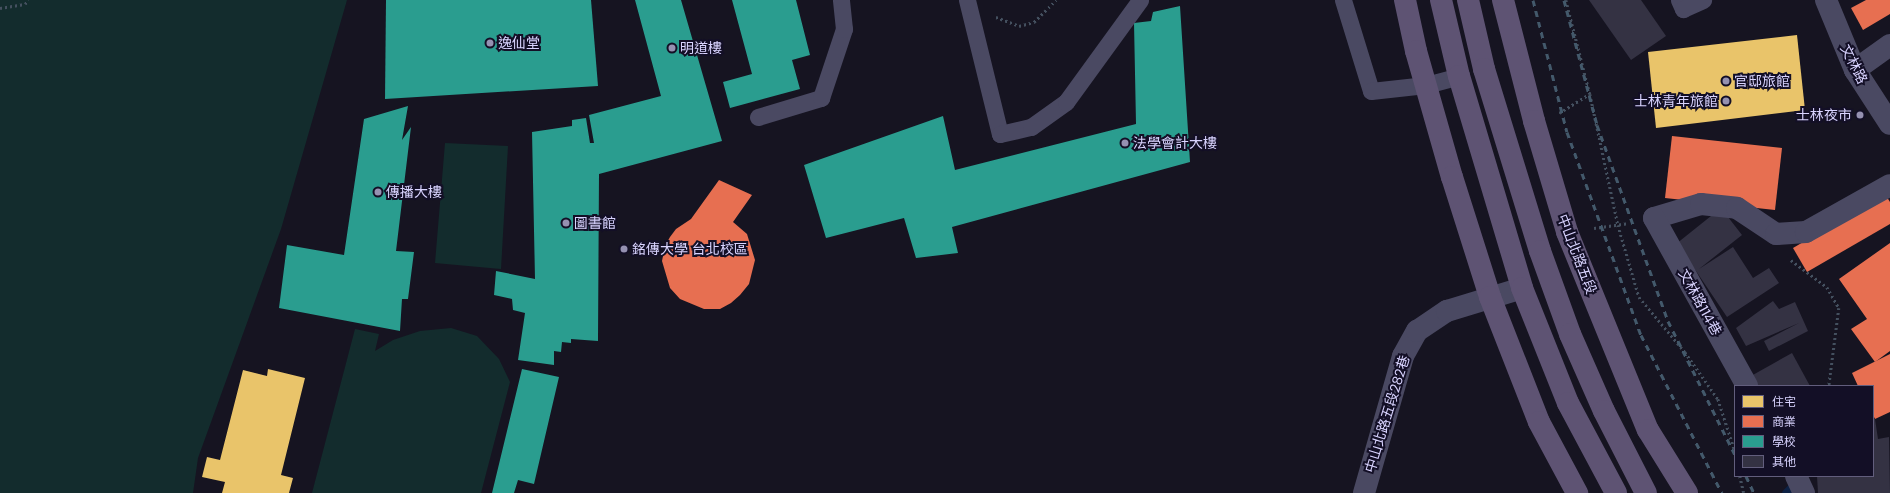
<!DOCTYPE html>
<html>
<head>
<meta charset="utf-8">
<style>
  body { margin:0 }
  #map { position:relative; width:1890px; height:493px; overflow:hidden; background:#161421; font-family:"DM Sans","Noto Sans TC",sans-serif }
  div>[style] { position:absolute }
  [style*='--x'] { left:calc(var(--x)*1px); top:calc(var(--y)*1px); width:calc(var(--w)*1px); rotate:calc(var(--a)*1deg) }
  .green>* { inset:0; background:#132c2d }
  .homes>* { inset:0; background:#e9c46a }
  .shops>* { inset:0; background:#e76f51 }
  .schools>* { inset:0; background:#2a9d8f }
  .stream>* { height:9px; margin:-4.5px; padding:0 4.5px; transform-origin:4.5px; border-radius:4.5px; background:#0d2144 }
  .building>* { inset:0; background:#343243 }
  .path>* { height:2.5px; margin-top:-1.25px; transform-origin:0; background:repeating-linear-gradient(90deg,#44505f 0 2px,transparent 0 5px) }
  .service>* { height:17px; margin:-8.5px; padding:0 8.5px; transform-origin:8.5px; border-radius:8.5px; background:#4a4962 }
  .pedestrian>* { height:22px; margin:-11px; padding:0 11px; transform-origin:11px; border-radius:11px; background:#4a4962 }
  .minor>* { height:22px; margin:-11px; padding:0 11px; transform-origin:11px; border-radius:11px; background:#4a4962 }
  .primary>* { height:22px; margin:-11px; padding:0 11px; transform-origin:11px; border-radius:11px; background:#5e5373 }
  .rail>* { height:3px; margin-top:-1.5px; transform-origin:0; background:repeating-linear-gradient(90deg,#43596b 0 6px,transparent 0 11px) }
  .dots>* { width:11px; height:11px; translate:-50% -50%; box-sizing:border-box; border:2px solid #130f26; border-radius:50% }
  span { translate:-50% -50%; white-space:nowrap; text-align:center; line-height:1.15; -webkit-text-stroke:4px #130f26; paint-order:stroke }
  .poi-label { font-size:14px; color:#d9d4ff }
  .left { translate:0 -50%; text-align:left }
  .right { translate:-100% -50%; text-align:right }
  .street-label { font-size:14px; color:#d9d4ff }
  .legend { position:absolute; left:1734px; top:385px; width:140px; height:92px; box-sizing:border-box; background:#130f26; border:1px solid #625e7d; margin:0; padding:5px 7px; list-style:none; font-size:12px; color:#d9d4ff }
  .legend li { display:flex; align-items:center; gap:8px; height:20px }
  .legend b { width:20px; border:1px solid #625e7d }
</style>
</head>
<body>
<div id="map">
  <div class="green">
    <div style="clip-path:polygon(0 0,347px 0,281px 229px,198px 458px,193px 493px,0 493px)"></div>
    <div style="clip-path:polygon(445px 143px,508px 146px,501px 269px,435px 263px)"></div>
    <div style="clip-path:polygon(451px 328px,477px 336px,499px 359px,510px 382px,481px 493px,312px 493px,355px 329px,379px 334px,375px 351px,393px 340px,420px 331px)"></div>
  </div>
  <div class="homes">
    <div style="clip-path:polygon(1797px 35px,1805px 110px,1656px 128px,1648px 52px)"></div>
    <div style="clip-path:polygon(268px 369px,305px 378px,281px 475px,293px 478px,289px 493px,222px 493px,225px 482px,202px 477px,207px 457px,220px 460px,243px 370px,267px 376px)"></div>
  </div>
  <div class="shops">
    <div style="clip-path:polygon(1866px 0,1890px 0,1890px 14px,1863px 30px,1851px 8px)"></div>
    <div style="clip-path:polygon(1672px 136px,1782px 148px,1775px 210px,1665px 198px)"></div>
    <div style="clip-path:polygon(719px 180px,752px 195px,733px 222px,747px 234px,755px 260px,749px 284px,740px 295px,731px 303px,720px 309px,704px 309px,680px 299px,670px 288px,662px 261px,665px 246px,670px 237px,676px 229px,691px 219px)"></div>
    <div style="clip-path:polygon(1885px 194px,1890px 202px,1890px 224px,1807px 272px,1793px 248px)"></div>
    <div style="clip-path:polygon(1890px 243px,1890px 351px,1875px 362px,1851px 329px,1867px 319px,1839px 279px)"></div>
    <div style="clip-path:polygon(1890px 354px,1890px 412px,1875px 419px,1873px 415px,1873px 386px,1858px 386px,1852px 373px)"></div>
  </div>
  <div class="schools">
    <div style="clip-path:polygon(386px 0,591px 0,598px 86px,385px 99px)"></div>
    <div style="clip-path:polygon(635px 0,681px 0,722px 141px,599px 174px,598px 341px,571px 339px,571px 343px,562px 342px,561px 352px,554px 351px,554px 365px,518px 360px,525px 313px,513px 310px,512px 299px,494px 295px,496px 271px,535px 279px,532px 132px,572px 126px,572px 120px,586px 118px,590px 143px,594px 143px,589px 115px,661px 96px)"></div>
    <div style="clip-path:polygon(732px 0,796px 0,810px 55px,792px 60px,800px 89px,730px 108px,723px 82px,752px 74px)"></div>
    <div style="clip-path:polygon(1180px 6px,1190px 162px,952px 227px,958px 253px,916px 258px,904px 218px,826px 238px,804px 165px,943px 116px,955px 170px,1136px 124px,1134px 23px,1151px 21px,1153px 12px)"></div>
    <div style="clip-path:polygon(408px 106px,402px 140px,411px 127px,396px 251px,414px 252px,408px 299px,402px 299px,400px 331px,279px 308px,287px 245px,344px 255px,364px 119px)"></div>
    <div style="clip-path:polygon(522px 369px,559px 377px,534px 484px,518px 480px,514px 493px,492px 493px)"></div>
  </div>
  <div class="stream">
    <div style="--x:1786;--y:493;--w:11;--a:-45"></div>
  </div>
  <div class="building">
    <div style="clip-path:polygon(1589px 0,1641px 0,1666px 36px,1631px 60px)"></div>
    <div style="clip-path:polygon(1721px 208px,1742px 235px,1699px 269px,1733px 247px,1753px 278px,1769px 268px,1779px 283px,1727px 317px,1696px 271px,1676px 244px)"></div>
    <div style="clip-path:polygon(1773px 301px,1779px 309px,1795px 302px,1808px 331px,1769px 351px,1764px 341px,1799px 323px,1746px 346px,1736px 328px)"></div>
    <div style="clip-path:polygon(1792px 353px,1810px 386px,1757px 386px,1751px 376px)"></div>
    <div style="clip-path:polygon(1873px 419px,1875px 419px,1878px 439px,1889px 437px,1890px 493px,1818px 493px,1817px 476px,1873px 476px)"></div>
  </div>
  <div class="path">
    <div style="--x:1566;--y:0;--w:97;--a:75.7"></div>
    <div style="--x:1590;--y:94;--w:134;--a:77.9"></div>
    <div style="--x:1618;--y:225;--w:75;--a:73.7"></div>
    <div style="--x:1639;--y:297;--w:72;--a:50.1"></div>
    <div style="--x:1685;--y:352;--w:57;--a:54.9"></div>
    <div style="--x:1718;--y:399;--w:55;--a:71.9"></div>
    <div style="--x:0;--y:8;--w:25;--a:-9"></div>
    <div style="--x:25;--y:4;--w:5;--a:-53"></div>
    <div style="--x:996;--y:17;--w:25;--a:21"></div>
    <div style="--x:1019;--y:26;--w:16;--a:-15"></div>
    <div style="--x:1034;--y:22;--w:31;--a:-45"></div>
    <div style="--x:1559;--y:113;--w:36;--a:-32"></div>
    <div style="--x:1594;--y:228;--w:34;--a:-8"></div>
    <div style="--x:1791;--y:260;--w:45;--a:36.9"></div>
    <div style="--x:1827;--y:287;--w:24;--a:60"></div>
    <div style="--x:1839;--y:308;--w:79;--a:97.3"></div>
    <div style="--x:1740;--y:476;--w:17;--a:77"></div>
  </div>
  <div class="service">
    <div style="--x:967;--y:0;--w:138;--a:76.2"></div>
    <div style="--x:1000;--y:134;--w:32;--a:-13"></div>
    <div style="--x:1031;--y:127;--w:43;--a:-35.5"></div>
    <div style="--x:1066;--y:102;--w:126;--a:-54"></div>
    <div style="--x:1343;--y:0;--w:95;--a:72.9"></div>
    <div style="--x:1371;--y:91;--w:55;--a:-6.2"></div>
    <div style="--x:1426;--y:85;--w:34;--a:-15"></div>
    <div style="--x:1679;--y:0;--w:10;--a:66"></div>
    <div style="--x:1683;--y:9;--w:22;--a:-24"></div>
    <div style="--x:758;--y:117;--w:66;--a:-16.8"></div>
    <div style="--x:821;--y:98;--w:73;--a:-71.6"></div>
    <div style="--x:844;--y:29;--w:29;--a:-96"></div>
  </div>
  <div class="pedestrian">
    <div style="--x:1855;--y:70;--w:43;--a:-35.5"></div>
    <div style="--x:1654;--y:218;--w:49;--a:-16.6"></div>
    <div style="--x:1701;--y:204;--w:36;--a:6"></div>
    <div style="--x:1737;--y:208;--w:47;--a:33.7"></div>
    <div style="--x:1776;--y:234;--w:30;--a:-4"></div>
    <div style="--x:1806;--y:232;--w:96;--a:-29.2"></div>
  </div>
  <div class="minor">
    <div style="--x:1826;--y:0;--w:76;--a:67.5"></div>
    <div style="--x:1855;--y:70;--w:64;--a:57.1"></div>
    <div style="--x:1654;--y:218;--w:192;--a:61"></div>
    <div style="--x:1796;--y:476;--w:19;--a:65"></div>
    <div style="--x:1364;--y:493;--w:142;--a:-74.1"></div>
    <div style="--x:1403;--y:356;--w:29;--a:-61"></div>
    <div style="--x:1417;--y:331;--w:36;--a:-34"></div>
    <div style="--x:1447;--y:311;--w:78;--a:-17"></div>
  </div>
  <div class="primary">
    <div style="--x:1405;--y:0;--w:52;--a:77.8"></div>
    <div style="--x:1416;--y:51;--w:131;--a:74.1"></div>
    <div style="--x:1452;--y:177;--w:126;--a:72.4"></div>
    <div style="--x:1490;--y:297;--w:134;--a:68.6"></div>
    <div style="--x:1539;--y:422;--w:81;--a:61.8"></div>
    <div style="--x:1441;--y:0;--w:78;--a:76.7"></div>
    <div style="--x:1459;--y:76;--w:221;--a:73.4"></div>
    <div style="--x:1522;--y:288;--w:124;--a:68.2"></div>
    <div style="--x:1568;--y:403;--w:102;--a:61.9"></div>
    <div style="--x:1468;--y:0;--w:71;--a:76.9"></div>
    <div style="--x:1484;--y:69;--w:190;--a:72.9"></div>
    <div style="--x:1540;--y:251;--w:88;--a:70.1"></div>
    <div style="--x:1570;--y:334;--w:84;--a:66.2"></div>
    <div style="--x:1604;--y:411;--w:92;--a:62.9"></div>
    <div style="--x:1503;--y:0;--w:125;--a:75.6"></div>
    <div style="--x:1534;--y:121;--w:116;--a:73.4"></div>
    <div style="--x:1567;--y:232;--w:214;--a:67.8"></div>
    <div style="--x:1648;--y:430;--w:74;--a:58.2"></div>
  </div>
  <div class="rail">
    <div style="--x:1533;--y:0;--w:136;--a:75.6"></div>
    <div style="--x:1567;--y:132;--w:216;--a:70"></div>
    <div style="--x:1641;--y:335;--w:178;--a:62.9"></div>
    <div style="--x:1564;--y:0;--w:129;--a:75.2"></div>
    <div style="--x:1597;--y:125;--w:208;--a:70.1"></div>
    <div style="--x:1668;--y:321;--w:150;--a:63.4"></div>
    <div style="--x:1746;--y:476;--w:19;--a:65"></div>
  </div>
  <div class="dots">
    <div style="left:490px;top:43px;background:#9591b1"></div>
    <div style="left:672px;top:48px;background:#9591b1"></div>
    <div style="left:1726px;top:81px;background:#9591b1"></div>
    <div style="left:1726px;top:101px;background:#9591b1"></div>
    <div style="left:1860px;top:115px;background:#9591b1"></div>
    <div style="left:1125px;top:143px;background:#9591b1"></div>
    <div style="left:378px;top:192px;background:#9591b1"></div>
    <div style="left:566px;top:223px;background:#9591b1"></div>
    <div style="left:624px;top:249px;background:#9591b1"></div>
  </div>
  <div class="poi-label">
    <span class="left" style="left:498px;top:43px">逸仙堂</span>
    <span class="left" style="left:680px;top:48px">明道樓</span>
    <span class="left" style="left:1734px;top:81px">官邸旅館</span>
    <span class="right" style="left:1718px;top:101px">士林青年旅館</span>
    <span class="right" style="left:1852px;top:115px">士林夜市</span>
    <span class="left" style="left:1133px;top:143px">法學會計大樓</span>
    <span class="left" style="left:386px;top:192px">傳播大樓</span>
    <span class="left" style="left:574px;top:223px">圖書館</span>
    <span class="left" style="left:632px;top:249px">銘傳大學 台北校區</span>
  </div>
  <div class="street-label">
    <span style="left:1854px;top:64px;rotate:63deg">文林路</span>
    <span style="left:1577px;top:254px;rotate:69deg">中山北路五段</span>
    <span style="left:1700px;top:302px;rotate:61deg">文林路114巷</span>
    <span style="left:1387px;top:414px;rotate:-73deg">中山北路五段282巷</span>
  </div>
  <ul class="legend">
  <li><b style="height:11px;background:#e9c46a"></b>住宅</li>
  <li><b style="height:11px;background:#e76f51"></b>商業</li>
  <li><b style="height:11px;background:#2a9d8f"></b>學校</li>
  <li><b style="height:11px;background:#343243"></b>其他</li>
  </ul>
</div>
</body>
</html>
